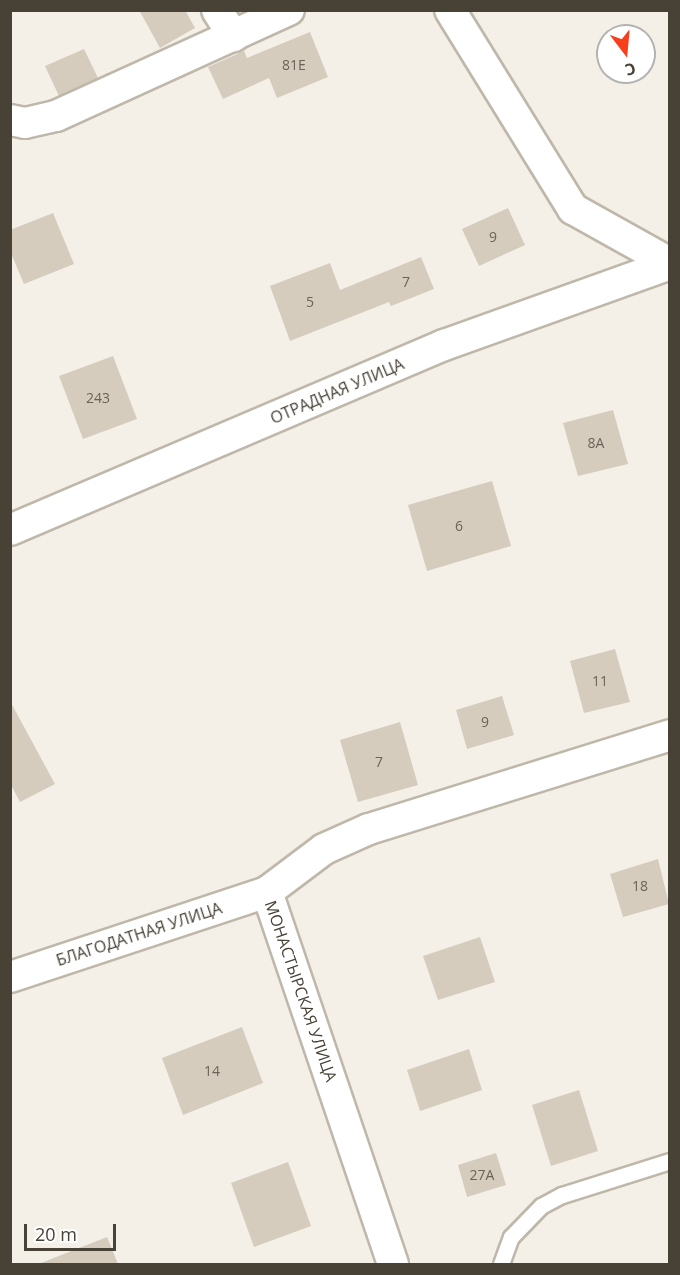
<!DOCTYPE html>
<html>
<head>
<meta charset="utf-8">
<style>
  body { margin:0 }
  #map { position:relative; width:680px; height:1275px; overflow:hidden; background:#f4f0e8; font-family:"Open Sans",sans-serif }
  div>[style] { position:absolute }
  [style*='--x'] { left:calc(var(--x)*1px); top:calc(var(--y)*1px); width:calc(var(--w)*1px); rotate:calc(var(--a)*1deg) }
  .building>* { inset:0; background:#d5ccbd }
  .roads { filter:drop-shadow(2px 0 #bfb8aa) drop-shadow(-2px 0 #bfb8aa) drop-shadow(0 2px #bfb8aa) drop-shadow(0 -2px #bfb8aa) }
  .lane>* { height:15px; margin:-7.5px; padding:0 7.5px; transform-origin:7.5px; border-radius:7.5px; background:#fff }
  .street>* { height:30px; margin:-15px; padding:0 15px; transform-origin:15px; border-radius:15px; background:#fff }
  span { translate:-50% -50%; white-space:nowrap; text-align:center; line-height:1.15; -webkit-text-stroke:5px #fff; paint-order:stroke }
  .number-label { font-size:14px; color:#6a6458 }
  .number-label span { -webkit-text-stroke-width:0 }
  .street-label { font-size:16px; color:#474136 }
  .frame { position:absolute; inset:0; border:12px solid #474136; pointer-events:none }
  .north { position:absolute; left:596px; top:24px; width:60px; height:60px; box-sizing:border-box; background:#fff; border:2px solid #b5b3af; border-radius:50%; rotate:164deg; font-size:16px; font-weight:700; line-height:24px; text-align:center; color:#474136 }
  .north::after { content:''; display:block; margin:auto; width:21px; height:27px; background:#f73f1b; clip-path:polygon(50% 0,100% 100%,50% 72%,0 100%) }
  .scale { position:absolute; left:24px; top:1224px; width:92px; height:27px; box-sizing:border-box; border:3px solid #474136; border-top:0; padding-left:8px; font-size:18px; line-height:21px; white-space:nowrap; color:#474136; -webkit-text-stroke:4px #fff; paint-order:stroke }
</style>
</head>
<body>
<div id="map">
  <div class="building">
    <div style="clip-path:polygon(139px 10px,185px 10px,195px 28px,160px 48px)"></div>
    <div style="clip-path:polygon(310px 32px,328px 77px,277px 98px,269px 78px,223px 99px,208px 67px,244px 51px,247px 58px)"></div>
    <div style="clip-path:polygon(84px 49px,98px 78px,59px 96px,45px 66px)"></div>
    <div style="clip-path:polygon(508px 208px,525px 245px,479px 266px,462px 229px)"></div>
    <div style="clip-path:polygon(53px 213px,74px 264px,24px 284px,10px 251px,10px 230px)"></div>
    <div style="clip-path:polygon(421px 257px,434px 289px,391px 306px,389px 302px,290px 341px,270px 286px,330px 263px,340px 290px)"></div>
    <div style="clip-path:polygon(113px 356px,137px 419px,83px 439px,59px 376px)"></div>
    <div style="clip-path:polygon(613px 410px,628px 464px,578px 476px,563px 423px)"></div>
    <div style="clip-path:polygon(492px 481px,511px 546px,427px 571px,408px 505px)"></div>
    <div style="clip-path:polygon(615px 649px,630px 702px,584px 713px,570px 661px)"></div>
    <div style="clip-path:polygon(502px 696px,514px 735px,467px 749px,456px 710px)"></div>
    <div style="clip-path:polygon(10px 701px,55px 784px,20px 802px,10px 783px)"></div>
    <div style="clip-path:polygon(400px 722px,418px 785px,358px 802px,340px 740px)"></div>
    <div style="clip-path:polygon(658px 859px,669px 904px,623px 917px,610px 874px)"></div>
    <div style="clip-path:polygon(480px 937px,495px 982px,438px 1000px,423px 956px)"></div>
    <div style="clip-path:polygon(242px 1027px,263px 1083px,183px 1115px,162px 1058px)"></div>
    <div style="clip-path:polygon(469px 1049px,482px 1090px,420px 1111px,407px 1070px)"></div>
    <div style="clip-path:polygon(579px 1090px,598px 1151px,551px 1166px,532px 1105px)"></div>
    <div style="clip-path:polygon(496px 1153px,506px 1185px,467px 1197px,458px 1165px)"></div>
    <div style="clip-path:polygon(288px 1162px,311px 1226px,254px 1247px,231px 1183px)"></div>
    <div style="clip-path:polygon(107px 1237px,118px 1264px,41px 1264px,41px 1263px)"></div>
  </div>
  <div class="roads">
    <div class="lane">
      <div style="--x:501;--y:1264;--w:29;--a:-70"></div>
      <div style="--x:511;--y:1237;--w:43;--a:-45.9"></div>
      <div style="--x:541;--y:1206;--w:24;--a:-28"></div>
      <div style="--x:562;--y:1195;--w:113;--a:-17.5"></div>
    </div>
    <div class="street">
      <div style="--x:217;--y:10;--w:31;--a:58"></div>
      <div style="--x:450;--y:10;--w:234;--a:58.3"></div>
      <div style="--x:573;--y:209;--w:111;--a:29.1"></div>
      <div style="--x:10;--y:120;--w:15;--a:11"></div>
      <div style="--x:25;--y:123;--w:32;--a:-13"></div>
      <div style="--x:56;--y:116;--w:256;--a:-24.5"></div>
      <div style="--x:10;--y:530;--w:472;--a:-23.1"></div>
      <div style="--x:444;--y:345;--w:240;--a:-19.7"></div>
      <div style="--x:10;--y:977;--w:271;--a:-18.3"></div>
      <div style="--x:393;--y:1264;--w:393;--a:-108.7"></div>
      <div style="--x:267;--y:892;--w:71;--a:-37"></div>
      <div style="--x:324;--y:849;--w:49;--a:-24"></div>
      <div style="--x:369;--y:829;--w:315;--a:-17.3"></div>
    </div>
  </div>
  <div class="number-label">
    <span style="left:294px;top:65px">81Е</span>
    <span style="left:493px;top:237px">9</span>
    <span style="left:406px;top:282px">7</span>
    <span style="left:310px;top:302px">5</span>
    <span style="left:98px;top:398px">243</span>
    <span style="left:596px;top:443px">8А</span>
    <span style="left:459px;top:526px">6</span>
    <span style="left:600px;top:681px">11</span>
    <span style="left:485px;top:722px">9</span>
    <span style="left:379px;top:762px">7</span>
    <span style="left:640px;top:886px">18</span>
    <span style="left:212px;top:1071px">14</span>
    <span style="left:482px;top:1175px">27А</span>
  </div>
  <div class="street-label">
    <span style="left:337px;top:391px;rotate:-23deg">ОТРАДНАЯ УЛИЦА</span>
    <span style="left:139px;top:934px;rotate:-18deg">БЛАГОДАТНАЯ УЛИЦА</span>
    <span style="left:301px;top:991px;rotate:71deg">МОНАСТЫРСКАЯ УЛИЦА</span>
  </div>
  <div class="frame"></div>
  <div class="north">С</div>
  <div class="scale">20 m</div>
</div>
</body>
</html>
